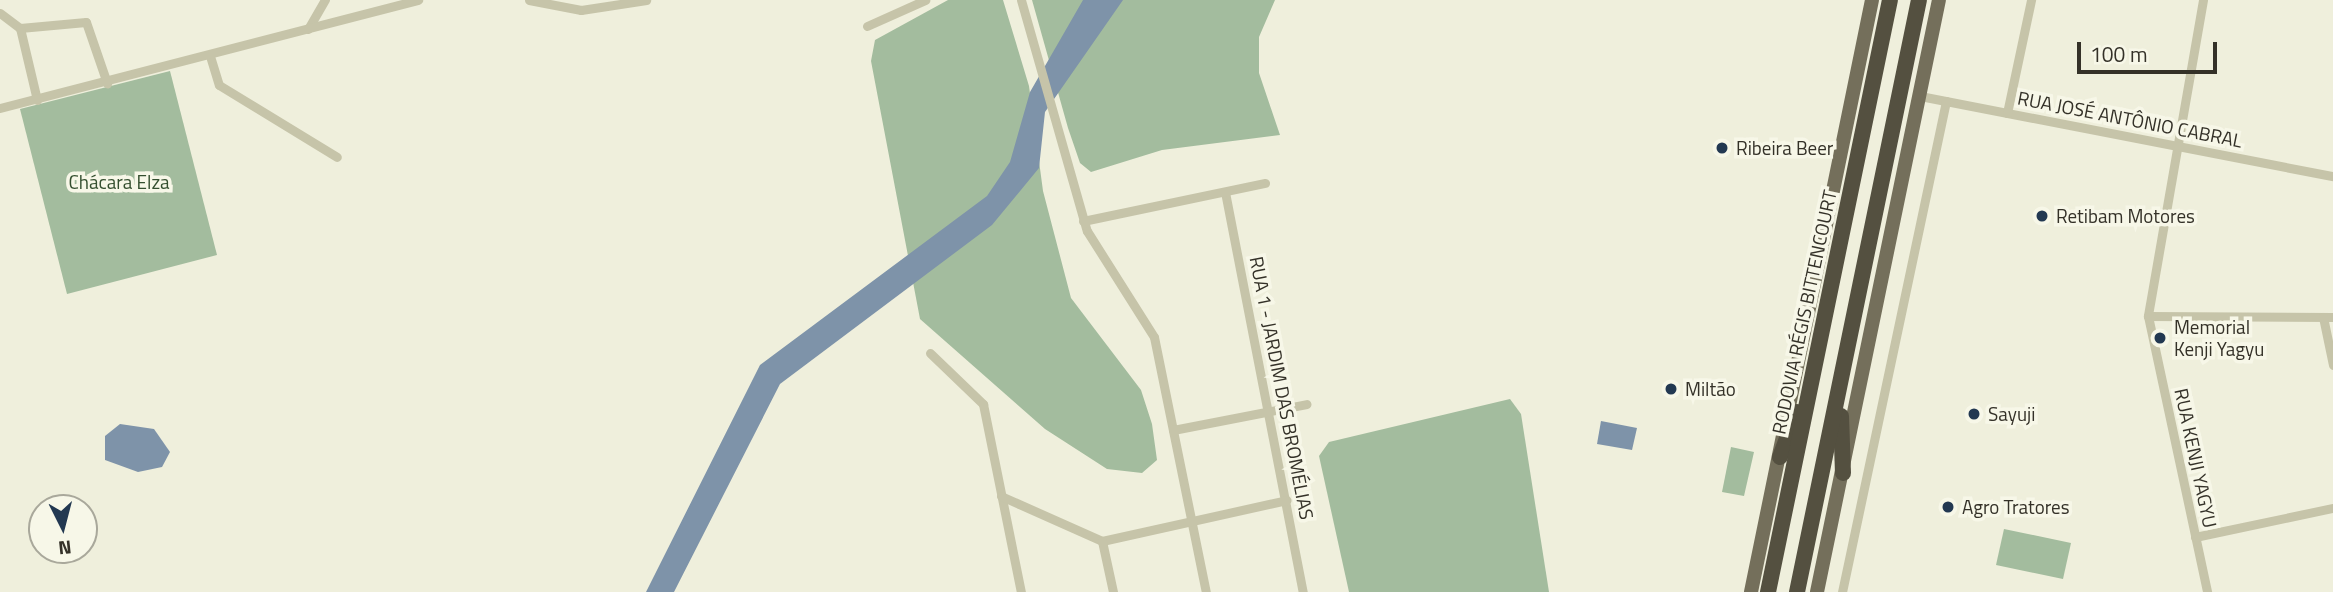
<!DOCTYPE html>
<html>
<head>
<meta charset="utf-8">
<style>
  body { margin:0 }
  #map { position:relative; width:2333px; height:592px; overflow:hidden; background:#efefdc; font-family:"Titillium Web",sans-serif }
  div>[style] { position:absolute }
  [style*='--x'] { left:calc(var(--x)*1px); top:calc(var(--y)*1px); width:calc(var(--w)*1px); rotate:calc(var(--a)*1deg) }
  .green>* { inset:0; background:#a3bc9e }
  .water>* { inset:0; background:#7e93a9 }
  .street>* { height:9px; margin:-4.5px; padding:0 4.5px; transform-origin:4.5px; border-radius:4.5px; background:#c6c4a9 }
  .primary>* { height:14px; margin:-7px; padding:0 7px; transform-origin:7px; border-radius:7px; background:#746f5b }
  .highway>* { height:16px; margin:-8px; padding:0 8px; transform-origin:8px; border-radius:8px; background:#545040 }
  .dots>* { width:19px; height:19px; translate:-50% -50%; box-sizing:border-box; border:4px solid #f7f7e8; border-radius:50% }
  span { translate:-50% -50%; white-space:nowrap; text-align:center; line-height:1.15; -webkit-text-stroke:7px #f7f7e8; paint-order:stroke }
  .street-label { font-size:19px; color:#343128 }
  .poi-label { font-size:19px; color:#343128 }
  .left { translate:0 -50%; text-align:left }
  .park-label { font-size:19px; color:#344f2f }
  .north { position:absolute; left:28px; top:494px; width:70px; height:70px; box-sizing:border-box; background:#f7f7e8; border:2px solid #a9a89b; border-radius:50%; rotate:174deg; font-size:19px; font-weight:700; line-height:28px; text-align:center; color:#343128 }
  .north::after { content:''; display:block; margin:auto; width:24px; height:32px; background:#223851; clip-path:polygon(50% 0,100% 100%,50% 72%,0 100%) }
  .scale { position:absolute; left:2077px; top:42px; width:140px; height:32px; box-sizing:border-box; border:4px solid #343128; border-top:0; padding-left:9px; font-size:21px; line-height:24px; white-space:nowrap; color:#343128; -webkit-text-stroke:5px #f7f7e8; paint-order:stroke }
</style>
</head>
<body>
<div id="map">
  <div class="green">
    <div style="clip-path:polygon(948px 0,1003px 0,1029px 86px,1043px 191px,1071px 298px,1141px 390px,1152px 424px,1157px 460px,1142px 473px,1107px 469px,1045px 429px,920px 319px,871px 61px,875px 40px)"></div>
    <div style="clip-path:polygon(1032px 0,1275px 0,1259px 37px,1259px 73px,1280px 135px,1162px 150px,1091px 172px,1080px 163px,1068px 128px)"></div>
    <div style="clip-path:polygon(170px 71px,217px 255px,67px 294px,20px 109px)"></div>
    <div style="clip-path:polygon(1510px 399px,1521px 414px,1549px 592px,1349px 592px,1319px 456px,1329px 442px)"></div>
    <div style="clip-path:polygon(1731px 447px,1754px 452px,1744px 496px,1722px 492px)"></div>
    <div style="clip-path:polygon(2004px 529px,2071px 543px,2063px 579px,1996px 565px)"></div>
  </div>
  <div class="water">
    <div style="clip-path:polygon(1083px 0,1123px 0,1045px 112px,1039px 168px,992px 225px,780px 384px,674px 592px,646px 592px,760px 365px,987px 196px,1010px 162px,1030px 92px)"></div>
    <div style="clip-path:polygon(1601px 421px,1637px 428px,1632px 450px,1597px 444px)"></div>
    <div style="clip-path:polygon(120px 424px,154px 429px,170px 452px,162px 467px,138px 472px,105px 460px,105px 436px)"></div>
  </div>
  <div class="street">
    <div style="--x:529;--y:0;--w:53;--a:10.9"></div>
    <div style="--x:581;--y:10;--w:66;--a:-8.7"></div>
    <div style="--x:1021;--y:0;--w:240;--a:74.1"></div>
    <div style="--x:1087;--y:231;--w:125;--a:57.7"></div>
    <div style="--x:1154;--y:337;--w:260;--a:78.5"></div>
    <div style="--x:2203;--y:0;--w:321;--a:99.9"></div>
    <div style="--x:2148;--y:316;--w:282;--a:77.9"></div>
    <div style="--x:0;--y:13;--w:25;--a:37"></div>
    <div style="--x:20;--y:28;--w:66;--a:-5.2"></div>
    <div style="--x:86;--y:22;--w:65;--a:71"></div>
    <div style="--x:867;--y:26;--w:64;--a:-24.1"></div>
    <div style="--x:20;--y:28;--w:74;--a:76.7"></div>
    <div style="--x:308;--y:29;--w:34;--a:-60"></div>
    <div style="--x:210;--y:56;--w:30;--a:73"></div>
    <div style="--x:219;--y:85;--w:138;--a:31.4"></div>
    <div style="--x:1920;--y:96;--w:421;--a:11"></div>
    <div style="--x:0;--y:108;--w:432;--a:-14.5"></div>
    <div style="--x:2007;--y:113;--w:116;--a:-78"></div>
    <div style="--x:1225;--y:192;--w:408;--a:79"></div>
    <div style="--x:1083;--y:221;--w:186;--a:-11.8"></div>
    <div style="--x:2148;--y:316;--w:185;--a:0.3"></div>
    <div style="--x:2323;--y:317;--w:49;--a:78.2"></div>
    <div style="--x:930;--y:353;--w:74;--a:43.9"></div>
    <div style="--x:983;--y:404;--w:192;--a:78.6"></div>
    <div style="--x:1173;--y:430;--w:136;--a:-11"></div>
    <div style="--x:1001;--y:496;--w:111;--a:24"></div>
    <div style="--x:1102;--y:541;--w:189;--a:-12.5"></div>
    <div style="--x:2195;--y:537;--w:141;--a:-11.9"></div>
    <div style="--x:1102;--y:541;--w:52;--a:77.8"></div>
    <div style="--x:1842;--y:592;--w:502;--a:-78.04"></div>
  </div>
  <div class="primary">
    <div style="--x:1751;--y:592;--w:604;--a:-78.45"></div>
    <div style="--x:1817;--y:592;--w:604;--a:-78.36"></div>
  </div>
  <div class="highway">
    <div style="--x:1841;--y:416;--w:57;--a:88"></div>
    <div style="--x:1780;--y:457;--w:48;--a:-69.3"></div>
    <div style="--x:1768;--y:592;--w:604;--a:-78.36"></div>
    <div style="--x:1797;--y:592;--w:604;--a:-78.36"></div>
  </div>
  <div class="dots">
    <div style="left:1722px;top:148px;background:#223851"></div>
    <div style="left:2042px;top:216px;background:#223851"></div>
    <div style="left:2160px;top:338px;background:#223851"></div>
    <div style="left:1671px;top:389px;background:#223851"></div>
    <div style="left:1974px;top:414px;background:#223851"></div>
    <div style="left:1948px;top:507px;background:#223851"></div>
  </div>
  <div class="street-label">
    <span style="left:2130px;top:119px;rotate:11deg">RUA JOSÉ ANTÔNIO CABRAL</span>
    <span style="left:1804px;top:312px;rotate:-78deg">RODOVIA RÉGIS BITTENCOURT</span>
    <span style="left:1282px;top:388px;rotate:79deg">RUA 1 - JARDIM DAS BROMÉLIAS</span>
    <span style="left:2196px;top:458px;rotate:78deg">RUA KENJI YAGYU</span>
  </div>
  <div class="poi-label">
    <span class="left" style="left:1736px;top:148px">Ribeira Beer</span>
    <span class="left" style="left:2056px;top:216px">Retibam Motores</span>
    <span class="left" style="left:2174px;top:338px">Memorial<br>Kenji Yagyu</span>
    <span class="left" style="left:1685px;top:389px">Miltão</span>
    <span class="left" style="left:1988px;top:414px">Sayuji</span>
    <span class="left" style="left:1962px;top:507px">Agro Tratores</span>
  </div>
  <div class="park-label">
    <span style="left:119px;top:182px">Chácara Elza</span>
  </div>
  <div class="north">N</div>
  <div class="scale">100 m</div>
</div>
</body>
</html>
